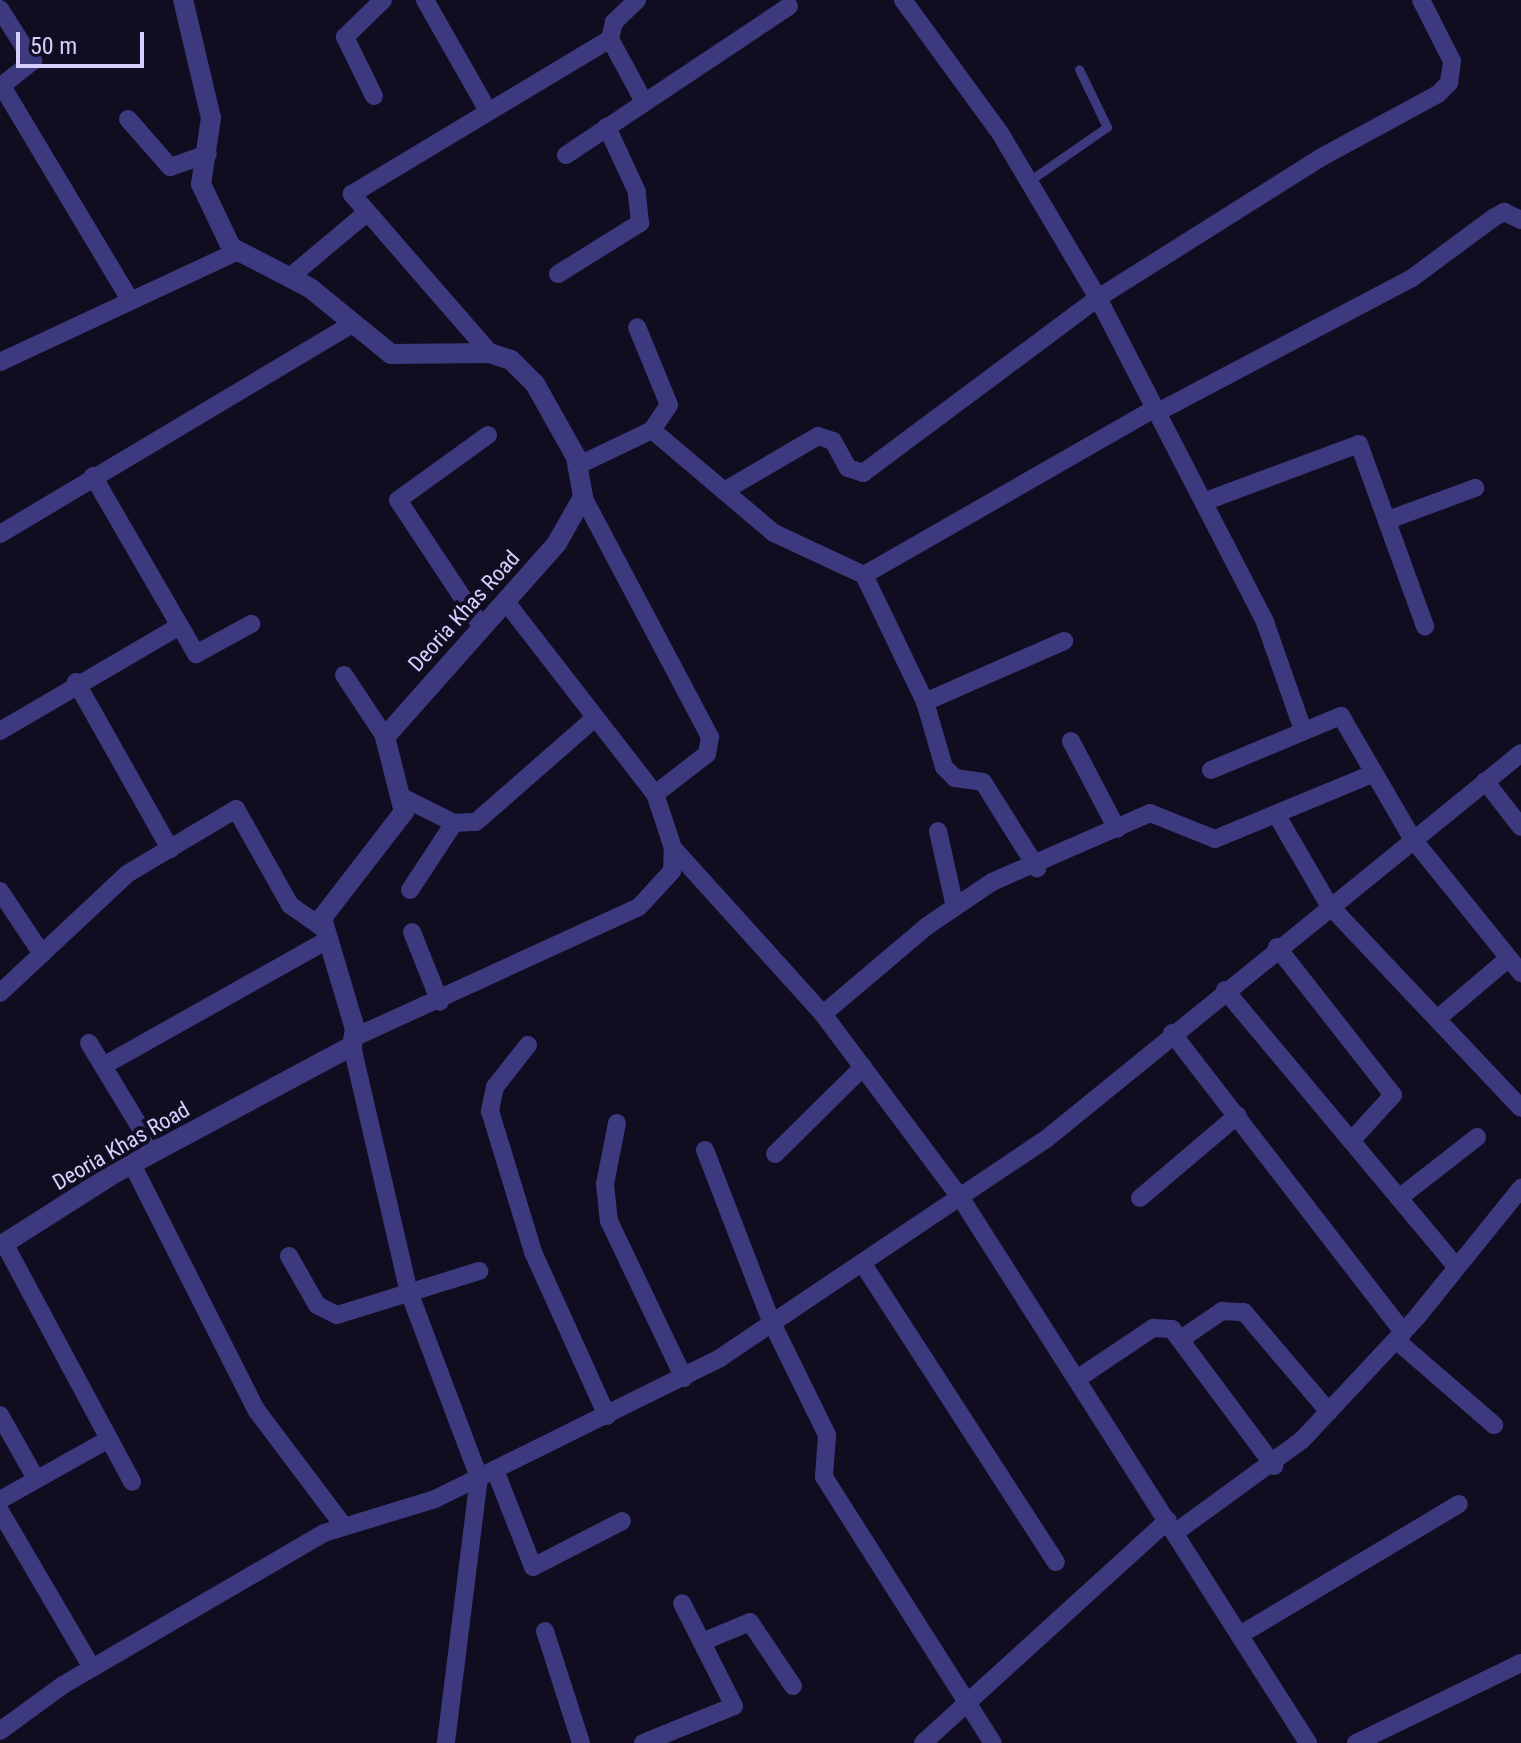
<!DOCTYPE html>
<html>
<head>
<meta charset="utf-8">
<style>
  body { margin:0 }
  #map { position:relative; width:1521px; height:1743px; overflow:hidden; background:#110d21; font-family:"Roboto Condensed",sans-serif }
  div>[style] { position:absolute }
  [style*='--x'] { left:calc(var(--x)*1px); top:calc(var(--y)*1px); width:calc(var(--w)*1px); rotate:calc(var(--a)*1deg) }
  .service>* { height:9px; margin:-4.5px; padding:0 4.5px; transform-origin:4.5px; border-radius:4.5px; background:#3d397f }
  .minor>* { height:18px; margin:-9px; padding:0 9px; transform-origin:9px; border-radius:9px; background:#3d397f }
  .tertiary>* { height:20px; margin:-10px; padding:0 10px; transform-origin:10px; border-radius:10px; background:#3d397f }
  span { translate:-50% -50%; white-space:nowrap; text-align:center; line-height:1.15; -webkit-text-stroke:8px #110d21; paint-order:stroke }
  .street-label { font-size:22px; color:#d5cefe }
  .scale { position:absolute; left:16px; top:32px; width:128px; height:36px; box-sizing:border-box; border:4px solid #d5cefe; border-top:0; padding-left:10px; font-size:24px; line-height:28px; white-space:nowrap; color:#d5cefe; -webkit-text-stroke:6px #110d21; paint-order:stroke }
</style>
</head>
<body>
<div id="map">
  <div class="service">
    <div style="--x:1029;--y:181;--w:95;--a:-34.7"></div>
    <div style="--x:1107;--y:127;--w:64;--a:-115.8"></div>
  </div>
  <div class="minor">
    <div style="--x:425;--y:0;--w:128;--a:60.4"></div>
    <div style="--x:637;--y:0;--w:32;--a:136"></div>
    <div style="--x:614;--y:22;--w:17;--a:103"></div>
    <div style="--x:610;--y:39;--w:72;--a:61.6"></div>
    <div style="--x:903;--y:0;--w:165;--a:53.9"></div>
    <div style="--x:1000;--y:133;--w:192;--a:59.3"></div>
    <div style="--x:1098;--y:298;--w:365;--a:62.7"></div>
    <div style="--x:1265;--y:622;--w:111;--a:70.6"></div>
    <div style="--x:0;--y:9;--w:62;--a:57.6"></div>
    <div style="--x:33;--y:61;--w:42;--a:141.8"></div>
    <div style="--x:2;--y:86;--w:247;--a:59.1"></div>
    <div style="--x:374;--y:96;--w:66;--a:-116.2"></div>
    <div style="--x:345;--y:37;--w:53;--a:-44.2"></div>
    <div style="--x:128;--y:119;--w:64;--a:48.8"></div>
    <div style="--x:170;--y:167;--w:40;--a:-18.9"></div>
    <div style="--x:566;--y:155;--w:268;--a:-33.7"></div>
    <div style="--x:558;--y:274;--w:97;--a:-31.9"></div>
    <div style="--x:640;--y:223;--w:31;--a:-96"></div>
    <div style="--x:637;--y:192;--w:72;--a:-114.8"></div>
    <div style="--x:290;--y:277;--w:98;--a:-40"></div>
    <div style="--x:490;--y:353;--w:211;--a:-131"></div>
    <div style="--x:352;--y:194;--w:301;--a:-31"></div>
    <div style="--x:0;--y:362;--w:263;--a:-25"></div>
    <div style="--x:1158;--y:412;--w:287;--a:-27.8"></div>
    <div style="--x:1412;--y:278;--w:101;--a:-36.5"></div>
    <div style="--x:1493;--y:218;--w:13;--a:-29"></div>
    <div style="--x:1504;--y:212;--w:19;--a:25"></div>
    <div style="--x:652;--y:430;--w:160;--a:40.2"></div>
    <div style="--x:774;--y:533;--w:99;--a:25"></div>
    <div style="--x:864;--y:575;--w:141;--a:64.3"></div>
    <div style="--x:925;--y:702;--w:68;--a:73.7"></div>
    <div style="--x:944;--y:767;--w:16;--a:45"></div>
    <div style="--x:955;--y:778;--w:28;--a:8"></div>
    <div style="--x:983;--y:782;--w:102;--a:57.9"></div>
    <div style="--x:579;--y:465;--w:81;--a:-25.6"></div>
    <div style="--x:652;--y:430;--w:30;--a:-56"></div>
    <div style="--x:669;--y:405;--w:84;--a:-112.3"></div>
    <div style="--x:93;--y:476;--w:206;--a:59.9"></div>
    <div style="--x:196;--y:654;--w:63;--a:-28.6"></div>
    <div style="--x:724;--y:491;--w:109;--a:-30.3"></div>
    <div style="--x:818;--y:436;--w:16;--a:18"></div>
    <div style="--x:833;--y:441;--w:31;--a:61"></div>
    <div style="--x:848;--y:468;--w:16;--a:18"></div>
    <div style="--x:863;--y:473;--w:293;--a:-36.7"></div>
    <div style="--x:1098;--y:298;--w:262;--a:-32.2"></div>
    <div style="--x:1320;--y:158;--w:134;--a:-28.5"></div>
    <div style="--x:1438;--y:94;--w:16;--a:-45"></div>
    <div style="--x:1449;--y:83;--w:22;--a:-82"></div>
    <div style="--x:1452;--y:61;--w:68;--a:-116.9"></div>
    <div style="--x:583;--y:497;--w:272;--a:62.1"></div>
    <div style="--x:710;--y:737;--w:17;--a:100"></div>
    <div style="--x:707;--y:754;--w:66;--a:142.4"></div>
    <div style="--x:1206;--y:501;--w:163;--a:-20.4"></div>
    <div style="--x:1359;--y:444;--w:194;--a:70.1"></div>
    <div style="--x:1388;--y:520;--w:93;--a:-20.2"></div>
    <div style="--x:0;--y:534;--w:408;--a:-30.8"></div>
    <div style="--x:864;--y:575;--w:336;--a:-29.8"></div>
    <div style="--x:482;--y:627;--w:152;--a:-123.5"></div>
    <div style="--x:398;--y:500;--w:111;--a:-35.8"></div>
    <div style="--x:344;--y:675;--w:74;--a:56.5"></div>
    <div style="--x:76;--y:682;--w:192;--a:60.6"></div>
    <div style="--x:925;--y:702;--w:152;--a:-23.7"></div>
    <div style="--x:0;--y:731;--w:208;--a:-30.3"></div>
    <div style="--x:1071;--y:741;--w:99;--a:62.4"></div>
    <div style="--x:1211;--y:770;--w:141;--a:-22.6"></div>
    <div style="--x:1341;--y:716;--w:141;--a:59.8"></div>
    <div style="--x:1412;--y:838;--w:174;--a:51.1"></div>
    <div style="--x:1485;--y:781;--w:58;--a:52"></div>
    <div style="--x:404;--y:798;--w:56;--a:26.6"></div>
    <div style="--x:454;--y:823;--w:22;--a:-3"></div>
    <div style="--x:476;--y:822;--w:158;--a:-41.2"></div>
    <div style="--x:1276;--y:814;--w:105;--a:59.8"></div>
    <div style="--x:1329;--y:905;--w:279;--a:46.6"></div>
    <div style="--x:938;--y:831;--w:78;--a:77.4"></div>
    <div style="--x:673;--y:848;--w:224;--a:47.9"></div>
    <div style="--x:823;--y:1014;--w:232;--a:53.2"></div>
    <div style="--x:962;--y:1200;--w:644;--a:57.49"></div>
    <div style="--x:410;--y:890;--w:80;--a:-56.7"></div>
    <div style="--x:0;--y:891;--w:76;--a:56.3"></div>
    <div style="--x:412;--y:932;--w:75;--a:68.2"></div>
    <div style="--x:1277;--y:947;--w:188;--a:51.9"></div>
    <div style="--x:1393;--y:1095;--w:62;--a:132.4"></div>
    <div style="--x:1225;--y:990;--w:361;--a:50.1"></div>
    <div style="--x:0;--y:993;--w:174;--a:-43.1"></div>
    <div style="--x:127;--y:874;--w:127;--a:-30.8"></div>
    <div style="--x:236;--y:809;--w:110;--a:60.6"></div>
    <div style="--x:290;--y:905;--w:39;--a:35"></div>
    <div style="--x:823;--y:1014;--w:136;--a:-40.2"></div>
    <div style="--x:927;--y:926;--w:78;--a:-34.1"></div>
    <div style="--x:992;--y:882;--w:172;--a:-23.6"></div>
    <div style="--x:1150;--y:813;--w:70;--a:21.8"></div>
    <div style="--x:1215;--y:839;--w:170;--a:-22.5"></div>
    <div style="--x:1437;--y:1019;--w:94;--a:-40.3"></div>
    <div style="--x:1172;--y:1033;--w:378;--a:52.3"></div>
    <div style="--x:355;--y:1037;--w:312;--a:-24.6"></div>
    <div style="--x:639;--y:907;--w:49;--a:-47.5"></div>
    <div style="--x:672;--y:871;--w:23;--a:-88"></div>
    <div style="--x:673;--y:848;--w:57;--a:-108.4"></div>
    <div style="--x:655;--y:794;--w:243;--a:-127.8"></div>
    <div style="--x:89;--y:1043;--w:127;--a:58.8"></div>
    <div style="--x:528;--y:1045;--w:53;--a:128.2"></div>
    <div style="--x:495;--y:1087;--w:25;--a:102"></div>
    <div style="--x:490;--y:1111;--w:147;--a:73"></div>
    <div style="--x:533;--y:1252;--w:180;--a:65.7"></div>
    <div style="--x:352;--y:1046;--w:253;--a:77"></div>
    <div style="--x:409;--y:1292;--w:198;--a:69.3"></div>
    <div style="--x:479;--y:1477;--w:268;--a:97.1"></div>
    <div style="--x:103;--y:1066;--w:256;--a:-29.3"></div>
    <div style="--x:617;--y:1123;--w:62;--a:101.1"></div>
    <div style="--x:605;--y:1184;--w:37;--a:84"></div>
    <div style="--x:609;--y:1221;--w:174;--a:64.5"></div>
    <div style="--x:705;--y:1150;--w:183;--a:68.9"></div>
    <div style="--x:771;--y:1321;--w:127;--a:63.8"></div>
    <div style="--x:827;--y:1435;--w:42;--a:94.1"></div>
    <div style="--x:824;--y:1477;--w:315;--a:57.6"></div>
    <div style="--x:775;--y:1154;--w:124;--a:-44.7"></div>
    <div style="--x:132;--y:1164;--w:277;--a:63.2"></div>
    <div style="--x:257;--y:1411;--w:143;--a:53"></div>
    <div style="--x:1140;--y:1198;--w:128;--a:-40.3"></div>
    <div style="--x:1399;--y:1198;--w:99;--a:-38"></div>
    <div style="--x:4;--y:1243;--w:271;--a:61.8"></div>
    <div style="--x:289;--y:1256;--w:56;--a:60.3"></div>
    <div style="--x:317;--y:1305;--w:22;--a:27"></div>
    <div style="--x:337;--y:1315;--w:149;--a:-17.2"></div>
    <div style="--x:863;--y:1264;--w:355;--a:57.1"></div>
    <div style="--x:1181;--y:1339;--w:50;--a:-34.3"></div>
    <div style="--x:1222;--y:1311;--w:22;--a:3"></div>
    <div style="--x:1244;--y:1312;--w:131;--a:49.6"></div>
    <div style="--x:1396;--y:1340;--w:130;--a:40.9"></div>
    <div style="--x:1077;--y:1379;--w:92;--a:-33.9"></div>
    <div style="--x:1153;--y:1328;--w:19;--a:3"></div>
    <div style="--x:1172;--y:1329;--w:171;--a:53.3"></div>
    <div style="--x:0;--y:1415;--w:73;--a:60.6"></div>
    <div style="--x:495;--y:1470;--w:104;--a:68.6"></div>
    <div style="--x:533;--y:1567;--w:100;--a:-27.3"></div>
    <div style="--x:0;--y:1500;--w:125;--a:-29.2"></div>
    <div style="--x:0;--y:1511;--w:182;--a:59.6"></div>
    <div style="--x:1176;--y:1532;--w:156;--a:-36.1"></div>
    <div style="--x:1302;--y:1440;--w:168;--a:-46.9"></div>
    <div style="--x:1417;--y:1317;--w:166;--a:-51.1"></div>
    <div style="--x:545;--y:1631;--w:118;--a:72.2"></div>
    <div style="--x:1240;--y:1635;--w:255;--a:-30.9"></div>
    <div style="--x:702;--y:1642;--w:52;--a:-22.6"></div>
    <div style="--x:750;--y:1622;--w:77;--a:56.1"></div>
    <div style="--x:0;--y:1731;--w:78;--a:-36.1"></div>
    <div style="--x:63;--y:1685;--w:302;--a:-30.2"></div>
    <div style="--x:324;--y:1533;--w:116;--a:-17"></div>
    <div style="--x:435;--y:1499;--w:318;--a:-26.3"></div>
    <div style="--x:720;--y:1358;--w:391;--a:-33.9"></div>
    <div style="--x:1045;--y:1140;--w:613;--a:-39.11"></div>
    <div style="--x:643;--y:1743;--w:98;--a:-22.1"></div>
    <div style="--x:734;--y:1706;--w:115;--a:-116.8"></div>
    <div style="--x:923;--y:1743;--w:331;--a:-42.3"></div>
    <div style="--x:1356;--y:1743;--w:183;--a:-25.9"></div>
  </div>
  <div class="tertiary">
    <div style="--x:0;--y:1246;--w:136;--a:-32.4"></div>
    <div style="--x:115;--y:1173;--w:269;--a:-28.2"></div>
    <div style="--x:352;--y:1046;--w:17;--a:-80"></div>
    <div style="--x:355;--y:1029;--w:116;--a:-106.6"></div>
    <div style="--x:322;--y:918;--w:134;--a:-52.3"></div>
    <div style="--x:404;--y:812;--w:77;--a:-104.2"></div>
    <div style="--x:385;--y:737;--w:259;--a:-48.4"></div>
    <div style="--x:557;--y:543;--w:53;--a:-60.5"></div>
    <div style="--x:583;--y:497;--w:41;--a:-99.9"></div>
    <div style="--x:576;--y:457;--w:84;--a:-119.3"></div>
    <div style="--x:535;--y:384;--w:34;--a:-135"></div>
    <div style="--x:511;--y:360;--w:22;--a:-162"></div>
    <div style="--x:490;--y:353;--w:99;--a:179.4"></div>
    <div style="--x:391;--y:354;--w:104;--a:-140.8"></div>
    <div style="--x:310;--y:288;--w:89;--a:-152.6"></div>
    <div style="--x:231;--y:247;--w:70;--a:-115.5"></div>
    <div style="--x:201;--y:184;--w:67;--a:-81.4"></div>
    <div style="--x:211;--y:118;--w:121;--a:-103.3"></div>
  </div>
  <div class="street-label">
    <span style="left:464px;top:611px;rotate:-48deg">Deoria Khas Road</span>
    <span style="left:121px;top:1146px;rotate:-30deg">Deoria Khas Road</span>
  </div>
  <div class="scale">50 m</div>
</div>
</body>
</html>
